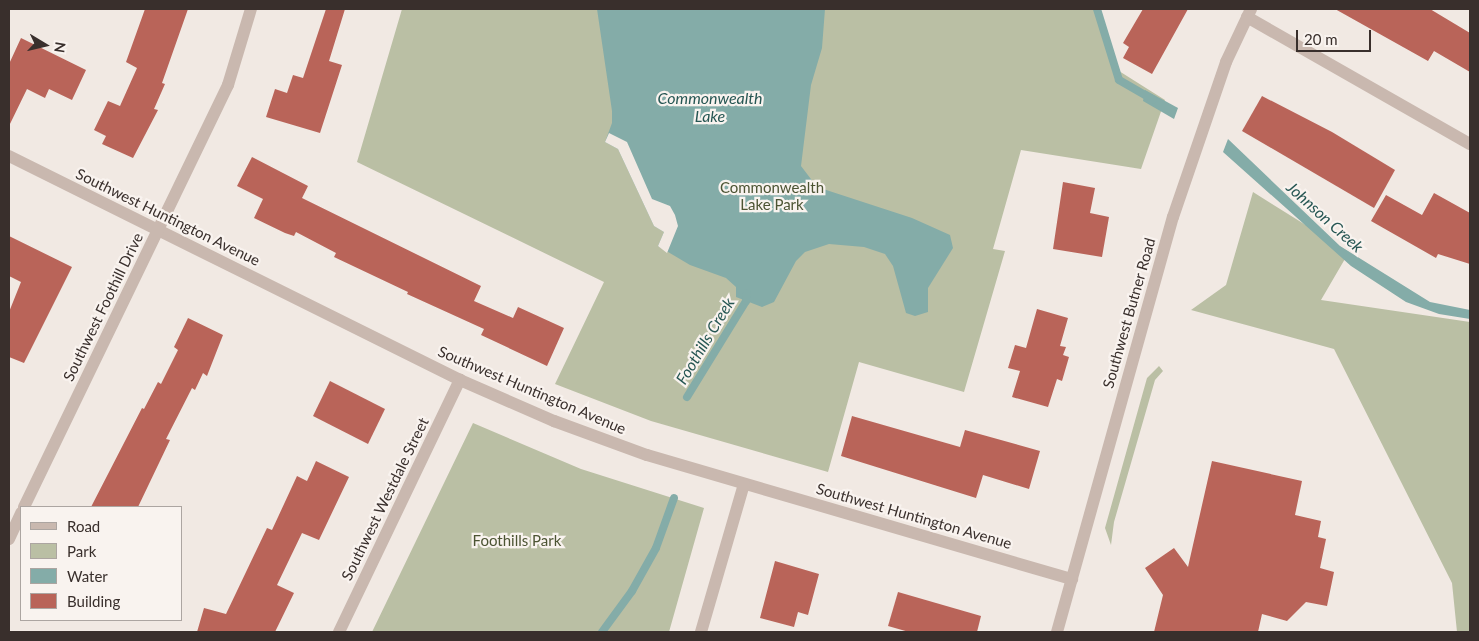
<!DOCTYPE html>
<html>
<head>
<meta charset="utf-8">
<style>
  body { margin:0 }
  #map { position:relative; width:1479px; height:641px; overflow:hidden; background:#f1e9e3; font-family:Lato,sans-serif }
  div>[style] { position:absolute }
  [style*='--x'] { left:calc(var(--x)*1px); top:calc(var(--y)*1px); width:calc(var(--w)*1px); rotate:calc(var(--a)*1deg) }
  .green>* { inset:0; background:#babfa4 }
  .water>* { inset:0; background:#84aca8 }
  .pier>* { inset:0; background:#f1e9e3 }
  .stream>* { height:8px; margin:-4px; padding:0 4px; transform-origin:4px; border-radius:4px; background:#84aca8 }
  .building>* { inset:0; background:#b96459 }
  .minor>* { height:12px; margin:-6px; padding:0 6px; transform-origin:6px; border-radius:6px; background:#c9b8af }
  .tertiary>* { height:12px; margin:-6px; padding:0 6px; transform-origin:6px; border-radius:6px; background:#c9b8af }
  span { translate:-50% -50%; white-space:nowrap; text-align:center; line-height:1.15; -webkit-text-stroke:4.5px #f9f3ef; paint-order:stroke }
  .park-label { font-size:15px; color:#4c5433 }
  .street-label { font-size:15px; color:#392f2c }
  .water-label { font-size:16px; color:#265653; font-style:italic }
  .frame { position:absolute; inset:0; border:10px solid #392f2c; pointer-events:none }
  .legend { position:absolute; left:20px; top:506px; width:162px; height:115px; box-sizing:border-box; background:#f9f3ef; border:1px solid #aca5a1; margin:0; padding:6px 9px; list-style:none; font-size:15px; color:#392f2c }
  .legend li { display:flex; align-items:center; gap:10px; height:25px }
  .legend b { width:25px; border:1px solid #aca5a1 }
  .north { position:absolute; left:20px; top:20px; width:50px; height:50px; -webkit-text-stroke:4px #f9f3ef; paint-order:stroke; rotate:99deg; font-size:14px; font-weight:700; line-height:20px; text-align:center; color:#392f2c }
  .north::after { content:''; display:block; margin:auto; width:18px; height:22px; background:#392f2c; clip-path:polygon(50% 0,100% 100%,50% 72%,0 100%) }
  .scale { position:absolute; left:1296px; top:30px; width:75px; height:22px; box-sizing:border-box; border:2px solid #392f2c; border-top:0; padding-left:6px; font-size:15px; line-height:18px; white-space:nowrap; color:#392f2c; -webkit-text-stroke:4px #f9f3ef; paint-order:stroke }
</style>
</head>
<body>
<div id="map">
  <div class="green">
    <div style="clip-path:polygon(402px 9px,1096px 9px,1119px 71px,1165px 100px,1141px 169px,1021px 150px,993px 249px,1005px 251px,964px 392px,859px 362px,828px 472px,651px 421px,555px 384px,604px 282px,357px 162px)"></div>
    <div style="clip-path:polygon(1253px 192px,1349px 252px,1321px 300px,1470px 322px,1470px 632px,1457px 632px,1452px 583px,1334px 349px,1191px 310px,1226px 285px)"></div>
    <div style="clip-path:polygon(1159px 366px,1163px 371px,1155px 380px,1114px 522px,1111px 545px,1105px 528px,1147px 378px)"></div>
    <div style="clip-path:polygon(473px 423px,581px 469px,704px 508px,669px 632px,372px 632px)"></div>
  </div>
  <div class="water">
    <div style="clip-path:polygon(597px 9px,825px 9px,822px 48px,811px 85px,801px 166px,817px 187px,912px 218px,950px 235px,953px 248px,928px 288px,928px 312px,915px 316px,906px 313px,893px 266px,885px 254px,864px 247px,829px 244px,805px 252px,796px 261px,774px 302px,762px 307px,736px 297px,736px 287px,726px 278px,690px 265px,658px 246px,664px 232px,654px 226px,618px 149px,605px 142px,612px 123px,612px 111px)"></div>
    <div style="clip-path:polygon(1145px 90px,1178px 108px,1174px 119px,1143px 101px)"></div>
    <div style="clip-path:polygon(1228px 139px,1340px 246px,1430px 302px,1470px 310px,1470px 319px,1439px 314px,1406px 302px,1351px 266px,1223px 152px)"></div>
  </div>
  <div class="pier">
    <div style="clip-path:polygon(609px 133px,627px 142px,652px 199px,670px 206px,675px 215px,678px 226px,667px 253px,658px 246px,664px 232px,654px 226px,618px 149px,605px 142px)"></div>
  </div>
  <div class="stream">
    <div style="--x:1097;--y:9;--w:74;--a:72.8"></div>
    <div style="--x:1119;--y:80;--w:39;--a:30"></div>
    <div style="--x:687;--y:397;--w:113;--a:-58.4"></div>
    <div style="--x:746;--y:301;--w:8;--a:-83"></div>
    <div style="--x:602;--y:632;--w:51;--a:-53.8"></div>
    <div style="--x:632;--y:591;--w:49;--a:-60.8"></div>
    <div style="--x:656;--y:548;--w:53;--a:-70.2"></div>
  </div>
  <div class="building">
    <div style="clip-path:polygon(145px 9px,188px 9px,162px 83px,165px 84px,154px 109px,158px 110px,133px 158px,102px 144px,106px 136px,94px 130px,108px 101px,120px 106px,137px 68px,126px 62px)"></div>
    <div style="clip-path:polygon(326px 9px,345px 9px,329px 61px,342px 65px,320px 133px,266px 117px,275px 89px,287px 93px,293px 75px,303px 78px)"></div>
    <div style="clip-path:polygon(1143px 9px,1188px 9px,1152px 74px,1123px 58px,1129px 47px,1123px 43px)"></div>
    <div style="clip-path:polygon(1335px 9px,1430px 9px,1470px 33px,1470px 72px,1434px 51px,1428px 61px)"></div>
    <div style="clip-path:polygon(21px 38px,86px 70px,72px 100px,49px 89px,45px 98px,27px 89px,9px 126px,9px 64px)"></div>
    <div style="clip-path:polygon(1262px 96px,1332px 132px,1395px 170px,1374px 208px,1242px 131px)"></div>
    <div style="clip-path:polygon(252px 157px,308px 186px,302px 198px,481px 286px,474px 301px,513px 318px,518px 307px,564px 328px,547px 366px,481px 335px,484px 329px,407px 294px,408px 292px,334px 257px,336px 253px,296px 232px,294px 236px,285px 233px,254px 218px,263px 199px,237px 186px)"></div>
    <div style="clip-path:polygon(1063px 182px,1095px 188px,1090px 213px,1109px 217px,1102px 257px,1053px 249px)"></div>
    <div style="clip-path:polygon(1434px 193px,1470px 213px,1470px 264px,1438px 254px,1436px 258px,1371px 221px,1386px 195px,1422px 215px)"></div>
    <div style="clip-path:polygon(9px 236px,72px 267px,24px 363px,9px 357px,9px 312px,21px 282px,9px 276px)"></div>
    <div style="clip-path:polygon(1037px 309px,1068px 318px,1060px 346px,1066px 347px,1063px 355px,1069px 357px,1062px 381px,1057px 379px,1048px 407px,1012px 397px,1020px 371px,1008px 368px,1015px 345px,1026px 348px)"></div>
    <div style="clip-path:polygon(188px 318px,223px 335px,207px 376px,203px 373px,195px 390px,192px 388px,166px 439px,170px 440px,138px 507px,91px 507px,142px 408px,144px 409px,158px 382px,161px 384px,178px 350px,174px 347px)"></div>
    <div style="clip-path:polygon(330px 381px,385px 409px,368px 444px,313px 416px)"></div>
    <div style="clip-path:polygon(852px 416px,960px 447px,965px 430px,1040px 451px,1029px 489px,983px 475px,976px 498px,841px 456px)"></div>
    <div style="clip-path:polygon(316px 461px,349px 477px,319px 540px,302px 533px,277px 585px,294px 593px,275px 632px,197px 632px,204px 608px,226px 614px,267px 528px,272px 530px,297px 476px,307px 481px)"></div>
    <div style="clip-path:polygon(1212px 461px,1302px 481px,1295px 515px,1321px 521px,1318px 537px,1326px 539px,1320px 568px,1334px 572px,1327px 606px,1306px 602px,1287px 621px,1262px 614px,1258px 632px,1154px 632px,1163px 595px,1145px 568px,1174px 548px,1188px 567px)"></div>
    <div style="clip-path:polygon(775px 561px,819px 574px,808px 615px,798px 612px,794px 627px,760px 618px)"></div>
    <div style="clip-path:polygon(898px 592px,981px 616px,977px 632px,909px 632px,888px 626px)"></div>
  </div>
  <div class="minor">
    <div style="--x:1247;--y:17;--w:257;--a:29.7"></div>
    <div style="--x:9;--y:156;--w:504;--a:26.41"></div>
    <div style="--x:460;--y:380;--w:103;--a:23.6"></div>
    <div style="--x:554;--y:421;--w:99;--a:20.1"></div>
    <div style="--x:647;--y:455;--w:443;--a:16.3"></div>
    <div style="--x:24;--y:507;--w:469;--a:-64.2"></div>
    <div style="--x:228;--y:85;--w:79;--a:-73.2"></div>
    <div style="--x:9;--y:539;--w:29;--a:-65"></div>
    <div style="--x:339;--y:632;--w:280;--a:-64.4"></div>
    <div style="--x:701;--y:632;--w:154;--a:-73.8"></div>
  </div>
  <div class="tertiary">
    <div style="--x:1057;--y:632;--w:431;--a:-74.4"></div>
    <div style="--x:1173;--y:217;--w:164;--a:-71.1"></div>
    <div style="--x:1226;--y:62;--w:59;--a:-64.7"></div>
  </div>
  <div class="park-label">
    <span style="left:772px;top:196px">Commonwealth<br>Lake Park</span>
    <span style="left:517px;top:541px">Foothills Park</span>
  </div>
  <div class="street-label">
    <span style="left:168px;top:217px;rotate:26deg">Southwest Huntington Avenue</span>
    <span style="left:103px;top:307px;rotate:-64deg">Southwest Foothill Drive</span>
    <span style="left:1129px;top:313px;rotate:-74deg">Southwest Butner Road</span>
    <span style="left:532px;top:390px;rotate:23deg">Southwest Huntington Avenue</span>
    <span style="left:385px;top:499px;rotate:-64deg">Southwest Westdale Street</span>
    <span style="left:914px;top:516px;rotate:16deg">Southwest Huntington Avenue</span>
  </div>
  <div class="water-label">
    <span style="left:710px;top:107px">Commonwealth<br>Lake</span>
    <span style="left:1325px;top:217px;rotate:42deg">Johnson Creek</span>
    <span style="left:705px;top:341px;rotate:-59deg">Foothills Creek</span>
  </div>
  <div class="frame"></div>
  <ul class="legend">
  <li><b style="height:6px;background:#c9b8af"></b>Road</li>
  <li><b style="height:14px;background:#babfa4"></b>Park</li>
  <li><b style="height:14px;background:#84aca8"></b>Water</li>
  <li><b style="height:14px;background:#b96459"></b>Building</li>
  </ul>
  <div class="north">N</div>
  <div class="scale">20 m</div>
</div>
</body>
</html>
